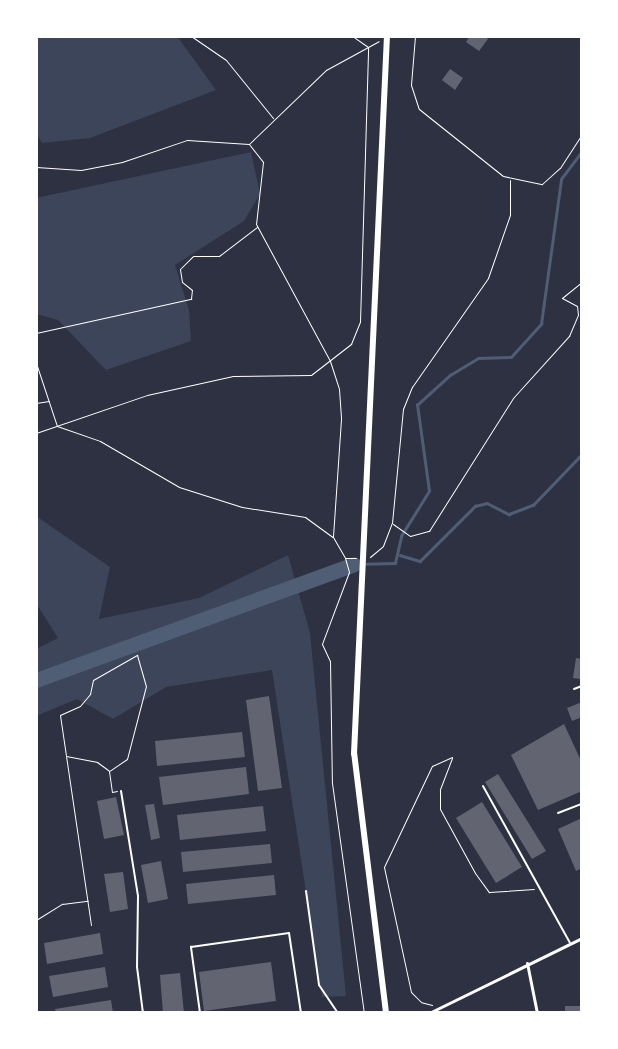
<!DOCTYPE html>
<html>
<head>
<meta charset="utf-8">
<style>
  body { margin:0 }
  #map { position:relative; width:618px; height:1049px; overflow:hidden; background:#2d3142; font-family:Helvetica,sans-serif }
  div>[style] { position:absolute }
  [style*='--x'] { left:calc(var(--x)*1px); top:calc(var(--y)*1px); width:calc(var(--w)*1px); rotate:calc(var(--a)*1deg) }
  .green>* { inset:0; background:#3c4559 }
  .stream>* { height:2.5px; margin:-1.25px; padding:0 1.25px; transform-origin:1.25px; border-radius:1.25px; background:#4f5d75 }
  .river>* { height:15px; margin:-7.5px; padding:0 7.5px; transform-origin:7.5px; border-radius:7.5px; background:#4f5d75 }
  .building>* { inset:0; background:#626471 }
  .path>* { height:1px; margin:-0.5px; padding:0 0.5px; transform-origin:0.5px; border-radius:0.5px; background:#fff }
  .service>* { height:2px; margin:-1px; padding:0 1px; transform-origin:1px; border-radius:1px; background:#fff }
  .minor>* { height:3px; margin:-1.5px; padding:0 1.5px; transform-origin:1.5px; border-radius:1.5px; background:#fff }
  .primary>* { height:5.5px; margin:-2.75px; padding:0 2.75px; transform-origin:2.75px; border-radius:2.75px; background:#fff }
  span { translate:-50% -50%; white-space:nowrap; text-align:center; line-height:1.15; -webkit-text-stroke:4px #fff; paint-order:stroke }
  .frame { position:absolute; inset:0; border:38px solid #fff; pointer-events:none }
</style>
</head>
<body>
<div id="map">
  <div class="green">
    <div style="clip-path:polygon(36px 36px,177px 36px,216px 90px,90px 138px,42px 143px,36px 133px)"></div>
    <div style="clip-path:polygon(251px 152px,260px 194px,244px 221px,175px 265px,189px 310px,191px 341px,106px 370px,58px 320px,36px 314px,36px 198px)"></div>
    <div style="clip-path:polygon(36px 516px,110px 567px,99px 619px,199px 598px,288px 555px,310px 633px,346px 996px,322px 997px,272px 670px,166px 687px,113px 719px,77px 699px,36px 716px,36px 649px,58px 638px,36px 603px)"></div>
  </div>
  <div class="stream">
    <div style="--x:400;--y:555;--w:21;--a:17"></div>
    <div style="--x:420;--y:561;--w:78;--a:-45"></div>
    <div style="--x:475;--y:506;--w:12;--a:-14"></div>
    <div style="--x:487;--y:503;--w:25;--a:27"></div>
    <div style="--x:509;--y:514;--w:26;--a:-21"></div>
    <div style="--x:533;--y:505;--w:71;--a:-46.1"></div>
    <div style="--x:354;--y:564;--w:41;--a:-1.4"></div>
    <div style="--x:395;--y:563;--w:28;--a:-77"></div>
    <div style="--x:401;--y:536;--w:53;--a:-58.1"></div>
    <div style="--x:429;--y:491;--w:87;--a:-97.9"></div>
    <div style="--x:417;--y:405;--w:45;--a:-42.3"></div>
    <div style="--x:450;--y:375;--w:33;--a:-31"></div>
    <div style="--x:478;--y:358;--w:33;--a:-2"></div>
    <div style="--x:511;--y:357;--w:45;--a:-47.7"></div>
    <div style="--x:541;--y:324;--w:146;--a:-82.1"></div>
    <div style="--x:561;--y:179;--w:35;--a:-53"></div>
  </div>
  <div class="river">
    <div style="--x:36;--y:680;--w:338;--a:-20"></div>
  </div>
  <div class="building">
    <div style="clip-path:polygon(470px 36px,484px 36px,488px 39px,479px 51px,466px 42px)"></div>
    <div style="clip-path:polygon(450px 69px,463px 78px,455px 90px,442px 80px)"></div>
    <div style="clip-path:polygon(576px 658px,582px 659px,581px 679px,573px 678px)"></div>
    <div style="clip-path:polygon(269px 696px,282px 788px,258px 791px,246px 700px)"></div>
    <div style="clip-path:polygon(582px 702px,582px 717px,572px 721px,567px 708px)"></div>
    <div style="clip-path:polygon(564px 724px,582px 763px,582px 791px,538px 810px,511px 755px)"></div>
    <div style="clip-path:polygon(242px 732px,245px 757px,157px 766px,155px 741px)"></div>
    <div style="clip-path:polygon(246px 767px,249px 794px,163px 805px,159px 777px)"></div>
    <div style="clip-path:polygon(498px 774px,546px 851px,532px 859px,485px 782px)"></div>
    <div style="clip-path:polygon(116px 797px,124px 835px,104px 839px,97px 801px)"></div>
    <div style="clip-path:polygon(482px 802px,522px 867px,496px 883px,456px 818px)"></div>
    <div style="clip-path:polygon(154px 804px,160px 838px,151px 840px,145px 805px)"></div>
    <div style="clip-path:polygon(263px 806px,266px 831px,180px 840px,177px 815px)"></div>
    <div style="clip-path:polygon(582px 818px,582px 868px,576px 871px,558px 829px)"></div>
    <div style="clip-path:polygon(270px 844px,272px 863px,183px 872px,181px 852px)"></div>
    <div style="clip-path:polygon(161px 861px,168px 899px,148px 903px,141px 865px)"></div>
    <div style="clip-path:polygon(123px 872px,128px 909px,110px 912px,104px 874px)"></div>
    <div style="clip-path:polygon(274px 875px,276px 895px,188px 904px,186px 884px)"></div>
    <div style="clip-path:polygon(100px 933px,103px 954px,47px 964px,44px 943px)"></div>
    <div style="clip-path:polygon(271px 962px,276px 1001px,204px 1011px,199px 972px)"></div>
    <div style="clip-path:polygon(105px 967px,108px 987px,53px 997px,49px 976px)"></div>
    <div style="clip-path:polygon(180px 973px,184px 1013px,163px 1013px,160px 975px)"></div>
    <div style="clip-path:polygon(111px 1000px,113px 1013px,56px 1013px,55px 1009px)"></div>
    <div style="clip-path:polygon(565px 1006px,582px 1006px,582px 1013px,565px 1013px)"></div>
  </div>
  <div class="path">
    <div style="--x:191;--y:36;--w:42;--a:34.4"></div>
    <div style="--x:226;--y:60;--w:75;--a:51"></div>
    <div style="--x:415;--y:36;--w:49;--a:94.7"></div>
    <div style="--x:411;--y:85;--w:25;--a:72"></div>
    <div style="--x:419;--y:109;--w:107;--a:38.6"></div>
    <div style="--x:503;--y:176;--w:40;--a:12"></div>
    <div style="--x:542;--y:184;--w:24;--a:-42"></div>
    <div style="--x:560;--y:168;--w:40;--a:-57.1"></div>
    <div style="--x:249;--y:144;--w:23;--a:52"></div>
    <div style="--x:263;--y:162;--w:62;--a:96.4"></div>
    <div style="--x:256;--y:224;--w:156;--a:61.6"></div>
    <div style="--x:330;--y:361;--w:29;--a:72"></div>
    <div style="--x:339;--y:389;--w:30;--a:86"></div>
    <div style="--x:341;--y:419;--w:118;--a:93.9"></div>
    <div style="--x:36;--y:167;--w:45;--a:3.8"></div>
    <div style="--x:81;--y:170;--w:42;--a:-11"></div>
    <div style="--x:122;--y:162;--w:69;--a:-18.7"></div>
    <div style="--x:187;--y:140;--w:62;--a:3.7"></div>
    <div style="--x:249;--y:144;--w:107;--a:-43.9"></div>
    <div style="--x:326;--y:70;--w:60;--a:-28.7"></div>
    <div style="--x:36;--y:333;--w:159;--a:-12.4"></div>
    <div style="--x:191;--y:299;--w:9;--a:-84"></div>
    <div style="--x:192;--y:290;--w:13;--a:-141"></div>
    <div style="--x:182;--y:282;--w:13;--a:-99"></div>
    <div style="--x:180;--y:269;--w:18;--a:-45"></div>
    <div style="--x:193;--y:256;--w:26;--a:0"></div>
    <div style="--x:219;--y:256;--w:48;--a:-37.3"></div>
    <div style="--x:36;--y:363;--w:66;--a:71.6"></div>
    <div style="--x:57;--y:426;--w:46;--a:19.2"></div>
    <div style="--x:100;--y:441;--w:91;--a:30.2"></div>
    <div style="--x:179;--y:487;--w:66;--a:17.6"></div>
    <div style="--x:242;--y:507;--w:64;--a:9"></div>
    <div style="--x:305;--y:517;--w:34;--a:36"></div>
    <div style="--x:333;--y:537;--w:24;--a:60"></div>
    <div style="--x:345;--y:558;--w:15;--a:74"></div>
    <div style="--x:349;--y:572;--w:77;--a:110.6"></div>
    <div style="--x:322;--y:644;--w:19;--a:65"></div>
    <div style="--x:330;--y:661;--w:122;--a:89.1"></div>
    <div style="--x:332;--y:783;--w:232;--a:82.1"></div>
    <div style="--x:36;--y:403;--w:13;--a:-9"></div>
    <div style="--x:36;--y:433;--w:117;--a:-18.9"></div>
    <div style="--x:147;--y:395;--w:88;--a:-12.5"></div>
    <div style="--x:233;--y:376;--w:78;--a:-0.7"></div>
    <div style="--x:311;--y:375;--w:51;--a:-37.8"></div>
    <div style="--x:351;--y:344;--w:24;--a:-68"></div>
    <div style="--x:360;--y:322;--w:275;--a:-88.3"></div>
    <div style="--x:368;--y:47;--w:19;--a:-145"></div>
    <div style="--x:393;--y:524;--w:21;--a:35"></div>
    <div style="--x:410;--y:536;--w:20;--a:-15"></div>
    <div style="--x:429;--y:531;--w:157;--a:-57.7"></div>
    <div style="--x:513;--y:398;--w:84;--a:-47.9"></div>
    <div style="--x:569;--y:336;--w:23;--a:-67"></div>
    <div style="--x:578;--y:315;--w:9;--a:-96"></div>
    <div style="--x:577;--y:306;--w:17;--a:-152"></div>
    <div style="--x:562;--y:298;--w:26;--a:-39"></div>
    <div style="--x:370;--y:557;--w:17;--a:-40"></div>
    <div style="--x:383;--y:546;--w:25;--a:-69"></div>
    <div style="--x:392;--y:523;--w:115;--a:-84.5"></div>
    <div style="--x:403;--y:409;--w:24;--a:-68"></div>
    <div style="--x:412;--y:387;--w:133;--a:-55.1"></div>
    <div style="--x:488;--y:278;--w:67;--a:-70.8"></div>
    <div style="--x:510;--y:215;--w:35;--a:-90"></div>
    <div style="--x:345;--y:558;--w:11;--a:0"></div>
    <div style="--x:66;--y:756;--w:32;--a:11"></div>
    <div style="--x:97;--y:762;--w:14;--a:36"></div>
    <div style="--x:452;--y:758;--w:34;--a:111"></div>
    <div style="--x:440;--y:790;--w:19;--a:90"></div>
    <div style="--x:440;--y:809;--w:73;--a:61.3"></div>
    <div style="--x:475;--y:873;--w:24;--a:54"></div>
    <div style="--x:489;--y:892;--w:45;--a:-3.8"></div>
    <div style="--x:36;--y:920;--w:31;--a:-32"></div>
    <div style="--x:62;--y:904;--w:26;--a:-7"></div>
    <div style="--x:91;--y:925;--w:212;--a:-98.4"></div>
    <div style="--x:60;--y:715;--w:22;--a:-24"></div>
    <div style="--x:80;--y:706;--w:16;--a:-50"></div>
    <div style="--x:90;--y:694;--w:14;--a:-78"></div>
    <div style="--x:93;--y:680;--w:51;--a:-29.6"></div>
    <div style="--x:137;--y:655;--w:32;--a:74"></div>
    <div style="--x:146;--y:686;--w:75;--a:104.6"></div>
    <div style="--x:127;--y:759;--w:22;--a:146"></div>
    <div style="--x:109;--y:771;--w:21;--a:82"></div>
    <div style="--x:112;--y:792;--w:5;--a:-11"></div>
    <div style="--x:432;--y:1005;--w:11;--a:-165"></div>
    <div style="--x:421;--y:1002;--w:14;--a:-135"></div>
    <div style="--x:411;--y:992;--w:128;--a:-102.2"></div>
    <div style="--x:384;--y:867;--w:112;--a:-64.6"></div>
    <div style="--x:432;--y:766;--w:22;--a:-24"></div>
    <div style="--x:36;--y:1012;--w:1;--a:45"></div>
  </div>
  <div class="service">
    <div style="--x:582;--y:620;--w:3;--a:90"></div>
    <div style="--x:574;--y:689;--w:9;--a:-21"></div>
    <div style="--x:483;--y:786;--w:179;--a:61"></div>
    <div style="--x:121;--y:791;--w:106;--a:80.8"></div>
    <div style="--x:138;--y:896;--w:71;--a:90.8"></div>
    <div style="--x:137;--y:967;--w:46;--a:82.6"></div>
    <div style="--x:558;--y:813;--w:26;--a:-21"></div>
    <div style="--x:306;--y:891;--w:95;--a:82.1"></div>
    <div style="--x:319;--y:985;--w:34;--a:56"></div>
    <div style="--x:200;--y:1013;--w:67;--a:-97.8"></div>
    <div style="--x:191;--y:947;--w:99;--a:-8.1"></div>
    <div style="--x:289;--y:933;--w:81;--a:81.5"></div>
  </div>
  <div class="minor">
    <div style="--x:527;--y:963;--w:51;--a:78.7"></div>
    <div style="--x:429;--y:1013;--w:170;--a:-26.1"></div>
  </div>
  <div class="primary">
    <div style="--x:386;--y:1013;--w:261;--a:-97"></div>
    <div style="--x:354;--y:754;--w:719;--a:-87.37"></div>
  </div>
  <div class="frame"></div>
</div>
</body>
</html>
